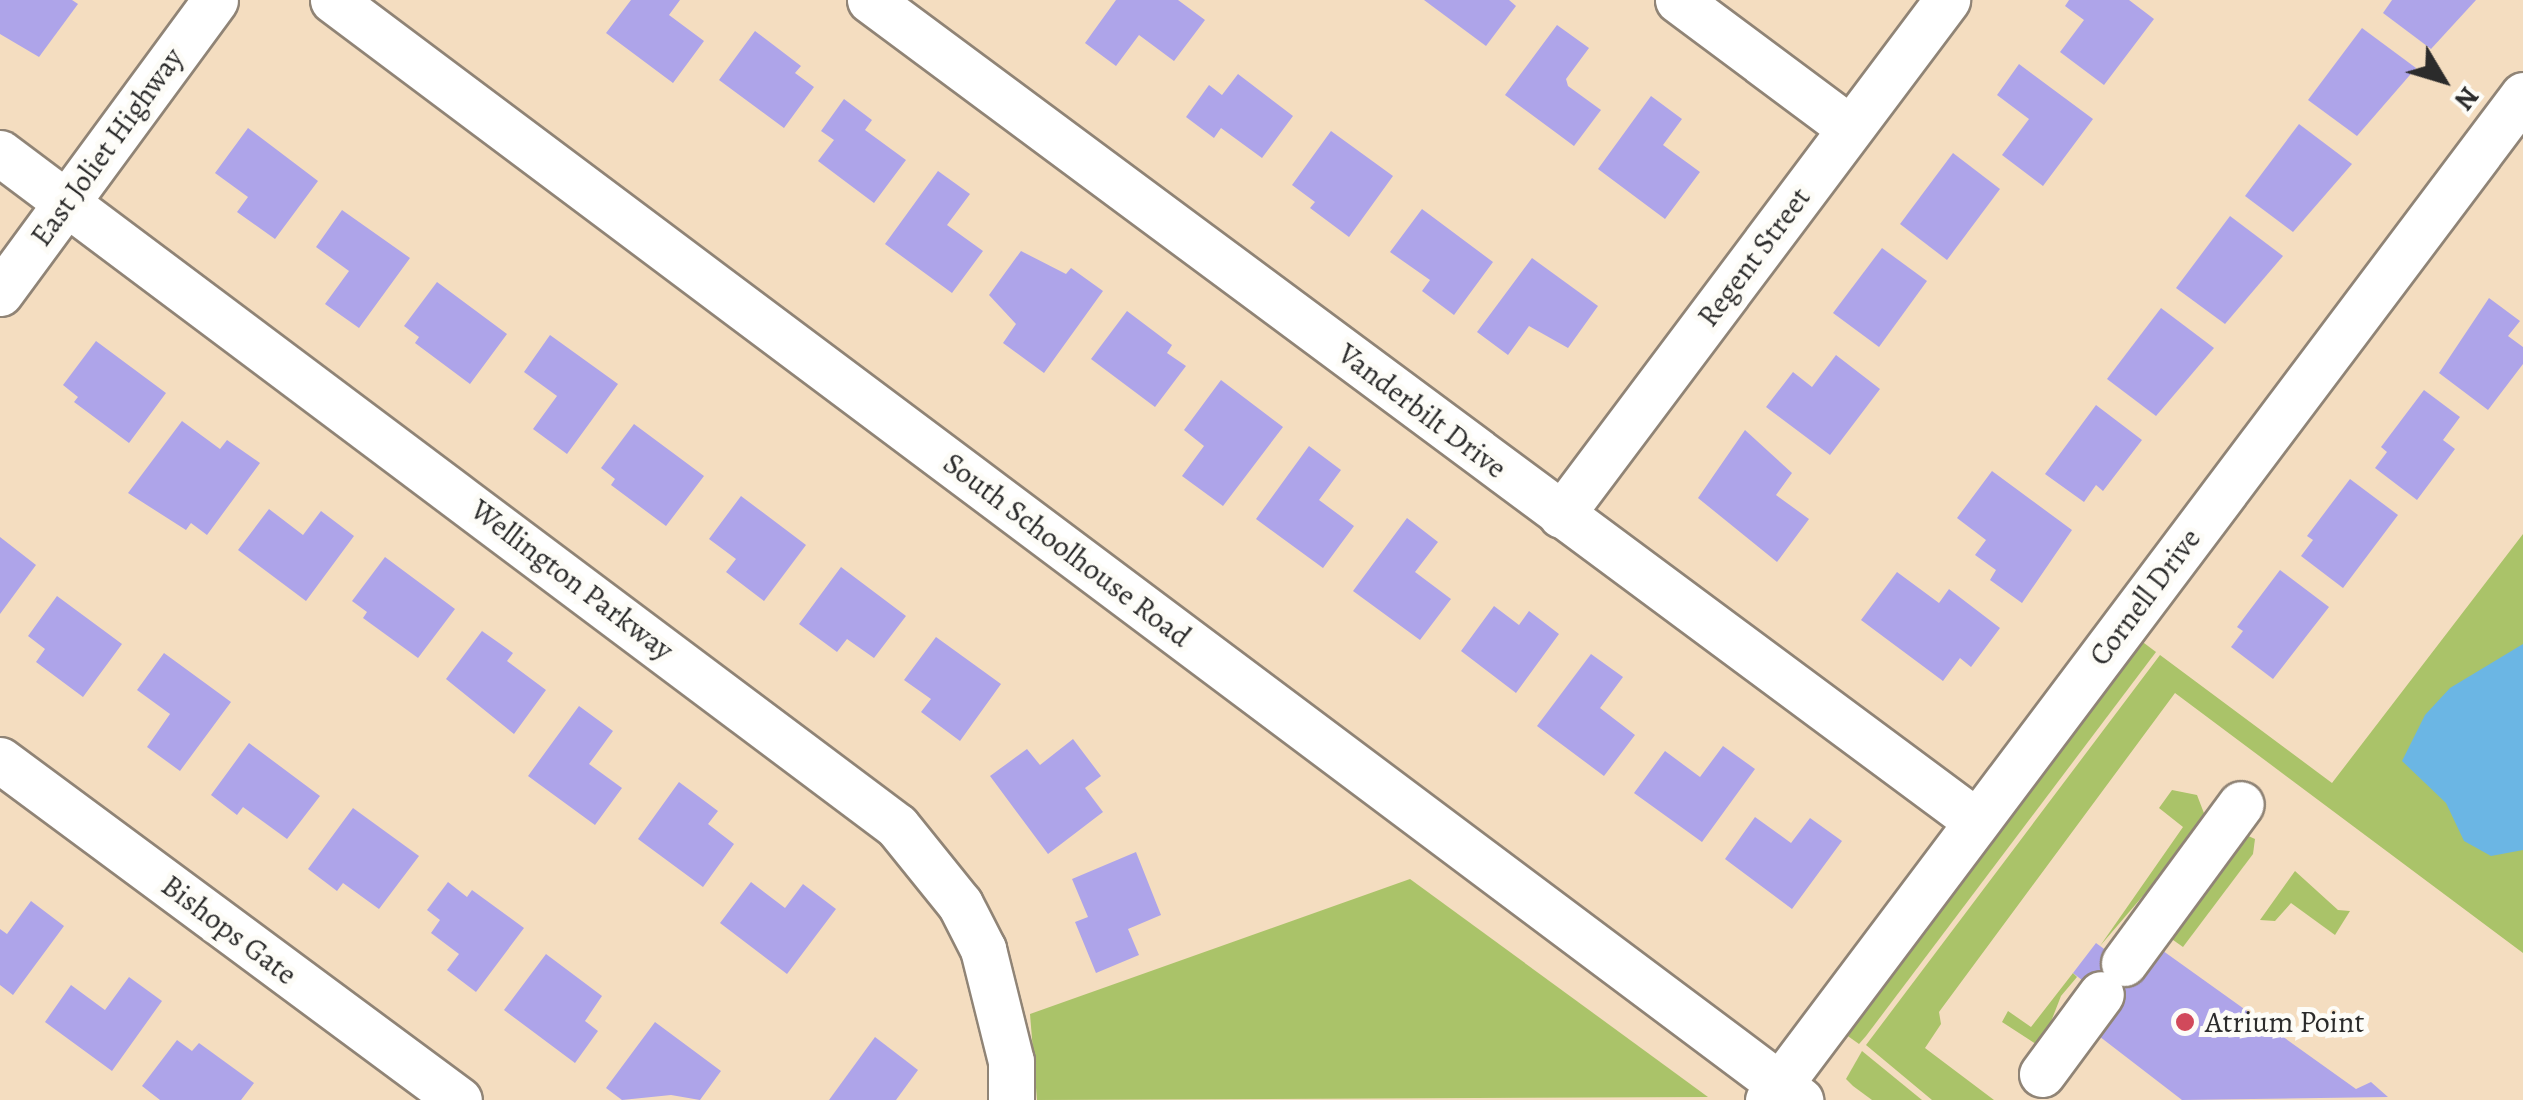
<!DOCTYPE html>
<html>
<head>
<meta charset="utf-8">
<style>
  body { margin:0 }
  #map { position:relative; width:2523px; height:1100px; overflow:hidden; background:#f4ddc0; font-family:Alegreya,serif }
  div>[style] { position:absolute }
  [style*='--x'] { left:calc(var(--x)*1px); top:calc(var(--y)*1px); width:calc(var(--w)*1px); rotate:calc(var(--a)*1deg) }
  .green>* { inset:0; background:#aac369 }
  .water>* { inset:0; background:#6bb6e4 }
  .building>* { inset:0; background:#aea4e9 }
  .roads { filter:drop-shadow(2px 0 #908476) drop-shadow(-2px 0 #908476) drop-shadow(0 2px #908476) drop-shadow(0 -2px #908476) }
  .minor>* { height:45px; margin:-22.5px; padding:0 22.5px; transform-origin:22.5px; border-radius:22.5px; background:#fff }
  .dots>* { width:28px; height:28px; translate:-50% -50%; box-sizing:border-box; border:5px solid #fdfcf7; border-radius:50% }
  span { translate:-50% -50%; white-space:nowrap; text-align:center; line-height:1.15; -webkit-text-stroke:10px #fdfcf7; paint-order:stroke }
  .street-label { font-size:30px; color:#2b2b2b }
  .poi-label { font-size:30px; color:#2b2b2b }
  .left { translate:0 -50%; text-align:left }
  .north { position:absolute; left:2393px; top:30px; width:100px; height:100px; -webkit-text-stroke:8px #fdfcf7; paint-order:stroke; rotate:128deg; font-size:28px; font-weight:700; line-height:40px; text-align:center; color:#2b2b2b }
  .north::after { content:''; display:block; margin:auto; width:35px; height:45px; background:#2b2b2b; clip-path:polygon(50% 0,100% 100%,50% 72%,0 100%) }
</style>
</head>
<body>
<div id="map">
  <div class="green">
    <div style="clip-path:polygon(2523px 534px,2523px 953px,2175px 693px,1939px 1012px,1941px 1024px,1925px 1048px,1994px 1100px,1932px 1100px,1866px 1045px,2160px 655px,2332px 783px)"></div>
    <div style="clip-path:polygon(2140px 640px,2156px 652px,1866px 1036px,1859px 1044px,1845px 1034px)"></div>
    <div style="clip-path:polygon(2172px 790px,2197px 795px,2207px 821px,2100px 946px,2183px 827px,2159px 808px)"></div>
    <div style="clip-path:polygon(2244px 834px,2255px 839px,2253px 854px,2183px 947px,2166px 935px)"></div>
    <div style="clip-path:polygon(2295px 871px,2338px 910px,2350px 911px,2335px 935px,2291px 903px,2275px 921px,2260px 920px)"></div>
    <div style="clip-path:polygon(1410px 879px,1708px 1097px,1037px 1100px,1030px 1014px)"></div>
    <div style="clip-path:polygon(2073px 973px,2077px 977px,2061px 996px,2045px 1037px,2036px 1044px,2002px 1022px,2008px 1011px,2031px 1027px)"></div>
    <div style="clip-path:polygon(1862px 1051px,1922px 1100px,1872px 1100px,1853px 1086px,1846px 1079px)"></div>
  </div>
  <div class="water">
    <div style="clip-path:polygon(2523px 644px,2523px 850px,2491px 856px,2464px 841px,2446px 803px,2402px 761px,2425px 715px,2450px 688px)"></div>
  </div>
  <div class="building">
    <div style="clip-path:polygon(0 0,72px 0,78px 4px,39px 57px,0 34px)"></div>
    <div style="clip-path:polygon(631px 0,680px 0,669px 15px,704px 41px,673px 83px,606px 33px)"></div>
    <div style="clip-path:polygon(1116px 0,1178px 0,1205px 20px,1174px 61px,1139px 35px,1116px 66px,1085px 43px)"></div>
    <div style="clip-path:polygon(1424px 0,1509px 0,1516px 6px,1486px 46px)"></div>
    <div style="clip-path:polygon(2069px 0,2129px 0,2154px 19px,2104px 85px,2060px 52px,2084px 20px,2065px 6px)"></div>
    <div style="clip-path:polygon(2392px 0,2476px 0,2431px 49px,2383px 13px)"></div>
    <div style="clip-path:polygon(1557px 25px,1589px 48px,1566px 79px,1568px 86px,1601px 110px,1574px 146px,1505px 95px)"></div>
    <div style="clip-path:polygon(2362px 28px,2416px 68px,2357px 136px,2308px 100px)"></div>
    <div style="clip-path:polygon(755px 31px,801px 66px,795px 73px,814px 87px,784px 128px,719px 80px)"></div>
    <div style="clip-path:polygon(2019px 64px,2093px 119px,2043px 186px,2002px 155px,2029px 119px,1997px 95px)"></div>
    <div style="clip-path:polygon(1238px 74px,1293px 116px,1262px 158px,1221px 128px,1214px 138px,1186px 117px,1209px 85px,1222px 95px)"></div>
    <div style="clip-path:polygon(1651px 96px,1682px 119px,1663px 145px,1700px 172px,1665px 219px,1598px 169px)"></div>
    <div style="clip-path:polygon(844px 99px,872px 120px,865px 130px,906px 160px,874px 203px,818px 161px,834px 140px,821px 131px)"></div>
    <div style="clip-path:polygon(2299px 124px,2352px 164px,2293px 232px,2245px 196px)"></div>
    <div style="clip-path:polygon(248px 128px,318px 181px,275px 239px,237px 212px,248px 197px,215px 173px)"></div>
    <div style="clip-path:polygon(1331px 131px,1393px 176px,1349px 237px,1310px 208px,1315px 202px,1292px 185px)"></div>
    <div style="clip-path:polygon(1953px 153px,2000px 189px,1947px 260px,1900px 224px)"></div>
    <div style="clip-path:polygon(938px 171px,970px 194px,947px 225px,983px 251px,952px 293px,885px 244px)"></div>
    <div style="clip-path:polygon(1422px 209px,1493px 262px,1454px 315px,1422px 291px,1430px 280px,1390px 252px)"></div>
    <div style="clip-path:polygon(342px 210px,410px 258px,359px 328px,325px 304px,349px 271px,316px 247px)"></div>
    <div style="clip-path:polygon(2230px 216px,2283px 256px,2225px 324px,2176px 288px)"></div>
    <div style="clip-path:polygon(1882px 248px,1927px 281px,1879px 347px,1833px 313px)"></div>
    <div style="clip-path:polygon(1021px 251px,1066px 274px,1071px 268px,1103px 291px,1044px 373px,1003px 343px,1016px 324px,989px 295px)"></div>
    <div style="clip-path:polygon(1532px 258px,1598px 306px,1568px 348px,1529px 326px,1508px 355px,1477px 332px)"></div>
    <div style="clip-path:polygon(437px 282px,507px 334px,470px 384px,415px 343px,419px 337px,404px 326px)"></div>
    <div style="clip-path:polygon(2489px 298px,2520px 321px,2508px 336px,2523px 347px,2523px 364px,2488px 410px,2439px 373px)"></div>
    <div style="clip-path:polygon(2161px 308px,2214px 348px,2156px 416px,2107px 379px)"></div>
    <div style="clip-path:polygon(1127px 311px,1172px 345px,1167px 353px,1186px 366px,1155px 407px,1091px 359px)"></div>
    <div style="clip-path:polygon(550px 335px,618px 384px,567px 454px,533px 429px,557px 396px,524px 372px)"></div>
    <div style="clip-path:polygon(96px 341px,166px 393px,129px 443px,74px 402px,78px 397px,63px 385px)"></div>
    <div style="clip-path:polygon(1836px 355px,1880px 389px,1830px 455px,1766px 407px,1793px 372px,1812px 387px)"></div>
    <div style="clip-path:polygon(1221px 380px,1283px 427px,1223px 506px,1182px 476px,1204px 446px,1184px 430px)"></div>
    <div style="clip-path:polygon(2424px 390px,2460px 417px,2443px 440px,2455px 449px,2417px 500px,2375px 468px,2387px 452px,2381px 447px)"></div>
    <div style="clip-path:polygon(2096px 405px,2142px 440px,2103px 491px,2096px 485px,2084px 502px,2045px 474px)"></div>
    <div style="clip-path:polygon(182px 421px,220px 449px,227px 440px,260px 463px,207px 535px,191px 523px,186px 530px,128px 493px)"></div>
    <div style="clip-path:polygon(634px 424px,704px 476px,666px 526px,611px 485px,615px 479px,601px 468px)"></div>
    <div style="clip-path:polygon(1745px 430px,1792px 473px,1776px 495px,1809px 519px,1777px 562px,1698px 498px)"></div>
    <div style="clip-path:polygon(1309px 446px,1341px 470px,1319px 500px,1354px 526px,1323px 568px,1256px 519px)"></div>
    <div style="clip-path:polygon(1992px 471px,2072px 530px,2022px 603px,1990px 580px,1996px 570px,1975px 555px,1986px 540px,1957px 518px)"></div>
    <div style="clip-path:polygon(2350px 479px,2398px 515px,2343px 588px,2301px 556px,2313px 540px,2307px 536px)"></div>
    <div style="clip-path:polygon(741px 496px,806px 545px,764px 601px,726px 572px,736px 559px,709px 539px)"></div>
    <div style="clip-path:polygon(269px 509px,303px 535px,321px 511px,354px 536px,306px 601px,238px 550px)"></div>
    <div style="clip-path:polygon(1407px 518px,1438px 542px,1415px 572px,1451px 599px,1420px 640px,1353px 591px)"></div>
    <div style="clip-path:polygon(0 537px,36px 565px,0 614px)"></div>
    <div style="clip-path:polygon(385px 557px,455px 609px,418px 658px,363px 618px,367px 612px,352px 601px)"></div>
    <div style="clip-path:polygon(841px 567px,906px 616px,874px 658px,847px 639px,837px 652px,799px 624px)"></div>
    <div style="clip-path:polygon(2280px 570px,2329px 607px,2273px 679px,2231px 647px,2243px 631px,2237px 627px)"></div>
    <div style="clip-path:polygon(1897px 572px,1939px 603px,1949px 589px,2000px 628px,1971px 667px,1960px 658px,1943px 681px,1861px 620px)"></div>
    <div style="clip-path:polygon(57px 596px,122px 644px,83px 697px,36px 662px,45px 649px,28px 636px)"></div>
    <div style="clip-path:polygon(1494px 606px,1519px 625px,1529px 611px,1559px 634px,1516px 693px,1461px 651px)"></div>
    <div style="clip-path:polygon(482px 631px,513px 653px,507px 661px,546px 690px,514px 734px,446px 679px)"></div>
    <div style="clip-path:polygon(936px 637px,1001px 684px,960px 741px,921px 712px,931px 699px,904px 680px)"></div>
    <div style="clip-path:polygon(164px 653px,231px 702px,180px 771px,147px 747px,170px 714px,137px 690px)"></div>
    <div style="clip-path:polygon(1591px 654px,1623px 677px,1600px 708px,1635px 735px,1604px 776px,1537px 726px)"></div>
    <div style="clip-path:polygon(579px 706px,613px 731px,589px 764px,622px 788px,595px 825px,528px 776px)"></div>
    <div style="clip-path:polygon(1073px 739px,1101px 776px,1085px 788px,1103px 812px,1048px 854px,990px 776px,1027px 749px,1040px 765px)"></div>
    <div style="clip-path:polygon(249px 743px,320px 796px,287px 839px,243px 807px,237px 815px,211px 795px)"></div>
    <div style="clip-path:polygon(1723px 746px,1755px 769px,1702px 842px,1634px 793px,1665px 751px,1700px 777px)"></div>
    <div style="clip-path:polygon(679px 782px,718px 811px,708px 824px,734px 844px,703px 887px,638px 839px)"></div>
    <div style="clip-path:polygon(353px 808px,419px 856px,379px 909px,343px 883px,337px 891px,308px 869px)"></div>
    <div style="clip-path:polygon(1755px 817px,1791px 843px,1810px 818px,1842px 841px,1792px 909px,1725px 859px)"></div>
    <div style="clip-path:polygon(1136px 852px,1161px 915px,1128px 929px,1139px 955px,1096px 973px,1075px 922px,1088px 917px,1072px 879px)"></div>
    <div style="clip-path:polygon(448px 882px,467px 897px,472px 890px,524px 928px,476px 992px,447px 970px,459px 954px,431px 933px,440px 920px,427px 910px)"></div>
    <div style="clip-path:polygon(751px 882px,785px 908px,803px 884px,836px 909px,787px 974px,720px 923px)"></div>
    <div style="clip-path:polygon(31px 901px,64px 926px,13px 995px,0 985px,0 929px,7px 934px)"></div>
    <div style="clip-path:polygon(2096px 943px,2138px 974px,2159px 948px,2356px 1089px,2371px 1082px,2388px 1097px,2182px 1100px,2095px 1033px,2115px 1006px,2073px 973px)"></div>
    <div style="clip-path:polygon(546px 954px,602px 996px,585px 1021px,598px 1031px,575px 1063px,504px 1010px)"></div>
    <div style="clip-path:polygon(129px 977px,162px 1001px,112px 1071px,45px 1022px,71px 985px,105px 1010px)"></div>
    <div style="clip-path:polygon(655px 1022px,721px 1071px,700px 1100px,671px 1095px,622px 1100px,606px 1088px)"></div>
    <div style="clip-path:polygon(875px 1037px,918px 1070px,896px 1100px,829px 1100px)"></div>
    <div style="clip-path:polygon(177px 1040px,192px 1051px,199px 1043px,254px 1083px,241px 1100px,160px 1100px,142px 1086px)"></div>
  </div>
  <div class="roads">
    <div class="minor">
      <div style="--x:333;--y:0;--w:1834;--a:36.86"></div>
      <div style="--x:870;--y:0;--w:1377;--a:36.59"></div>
      <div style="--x:1678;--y:0;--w:214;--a:36.7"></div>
      <div style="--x:0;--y:153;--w:1121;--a:36.88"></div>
      <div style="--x:897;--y:826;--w:100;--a:51.1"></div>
      <div style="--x:960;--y:904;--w:51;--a:62.9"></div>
      <div style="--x:983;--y:949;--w:115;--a:76"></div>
      <div style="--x:1011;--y:1061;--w:39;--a:90"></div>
      <div style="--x:0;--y:293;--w:363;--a:-53.7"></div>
      <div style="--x:1561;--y:515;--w:644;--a:-53.15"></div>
      <div style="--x:0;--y:760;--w:571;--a:36.53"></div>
      <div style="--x:2124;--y:963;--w:197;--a:-53.7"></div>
      <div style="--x:2042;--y:1074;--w:99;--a:-53.6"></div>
      <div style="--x:1768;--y:1100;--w:1257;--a:-53.08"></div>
    </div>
  </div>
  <div class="dots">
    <div style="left:2185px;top:1022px;background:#d1495b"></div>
  </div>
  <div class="street-label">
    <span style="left:107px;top:147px;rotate:-54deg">East Joliet Highway</span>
    <span style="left:1754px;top:257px;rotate:-53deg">Regent Street</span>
    <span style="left:1422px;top:411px;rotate:37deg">Vanderbilt Drive</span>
    <span style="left:1067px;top:550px;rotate:37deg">South Schoolhouse Road</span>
    <span style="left:572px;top:580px;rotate:37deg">Wellington Parkway</span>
    <span style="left:2145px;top:597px;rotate:-53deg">Cornell Drive</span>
    <span style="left:229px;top:930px;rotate:37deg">Bishops Gate</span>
  </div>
  <div class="poi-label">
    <span class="left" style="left:2205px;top:1022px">Atrium Point</span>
  </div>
  <div class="north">N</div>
</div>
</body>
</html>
